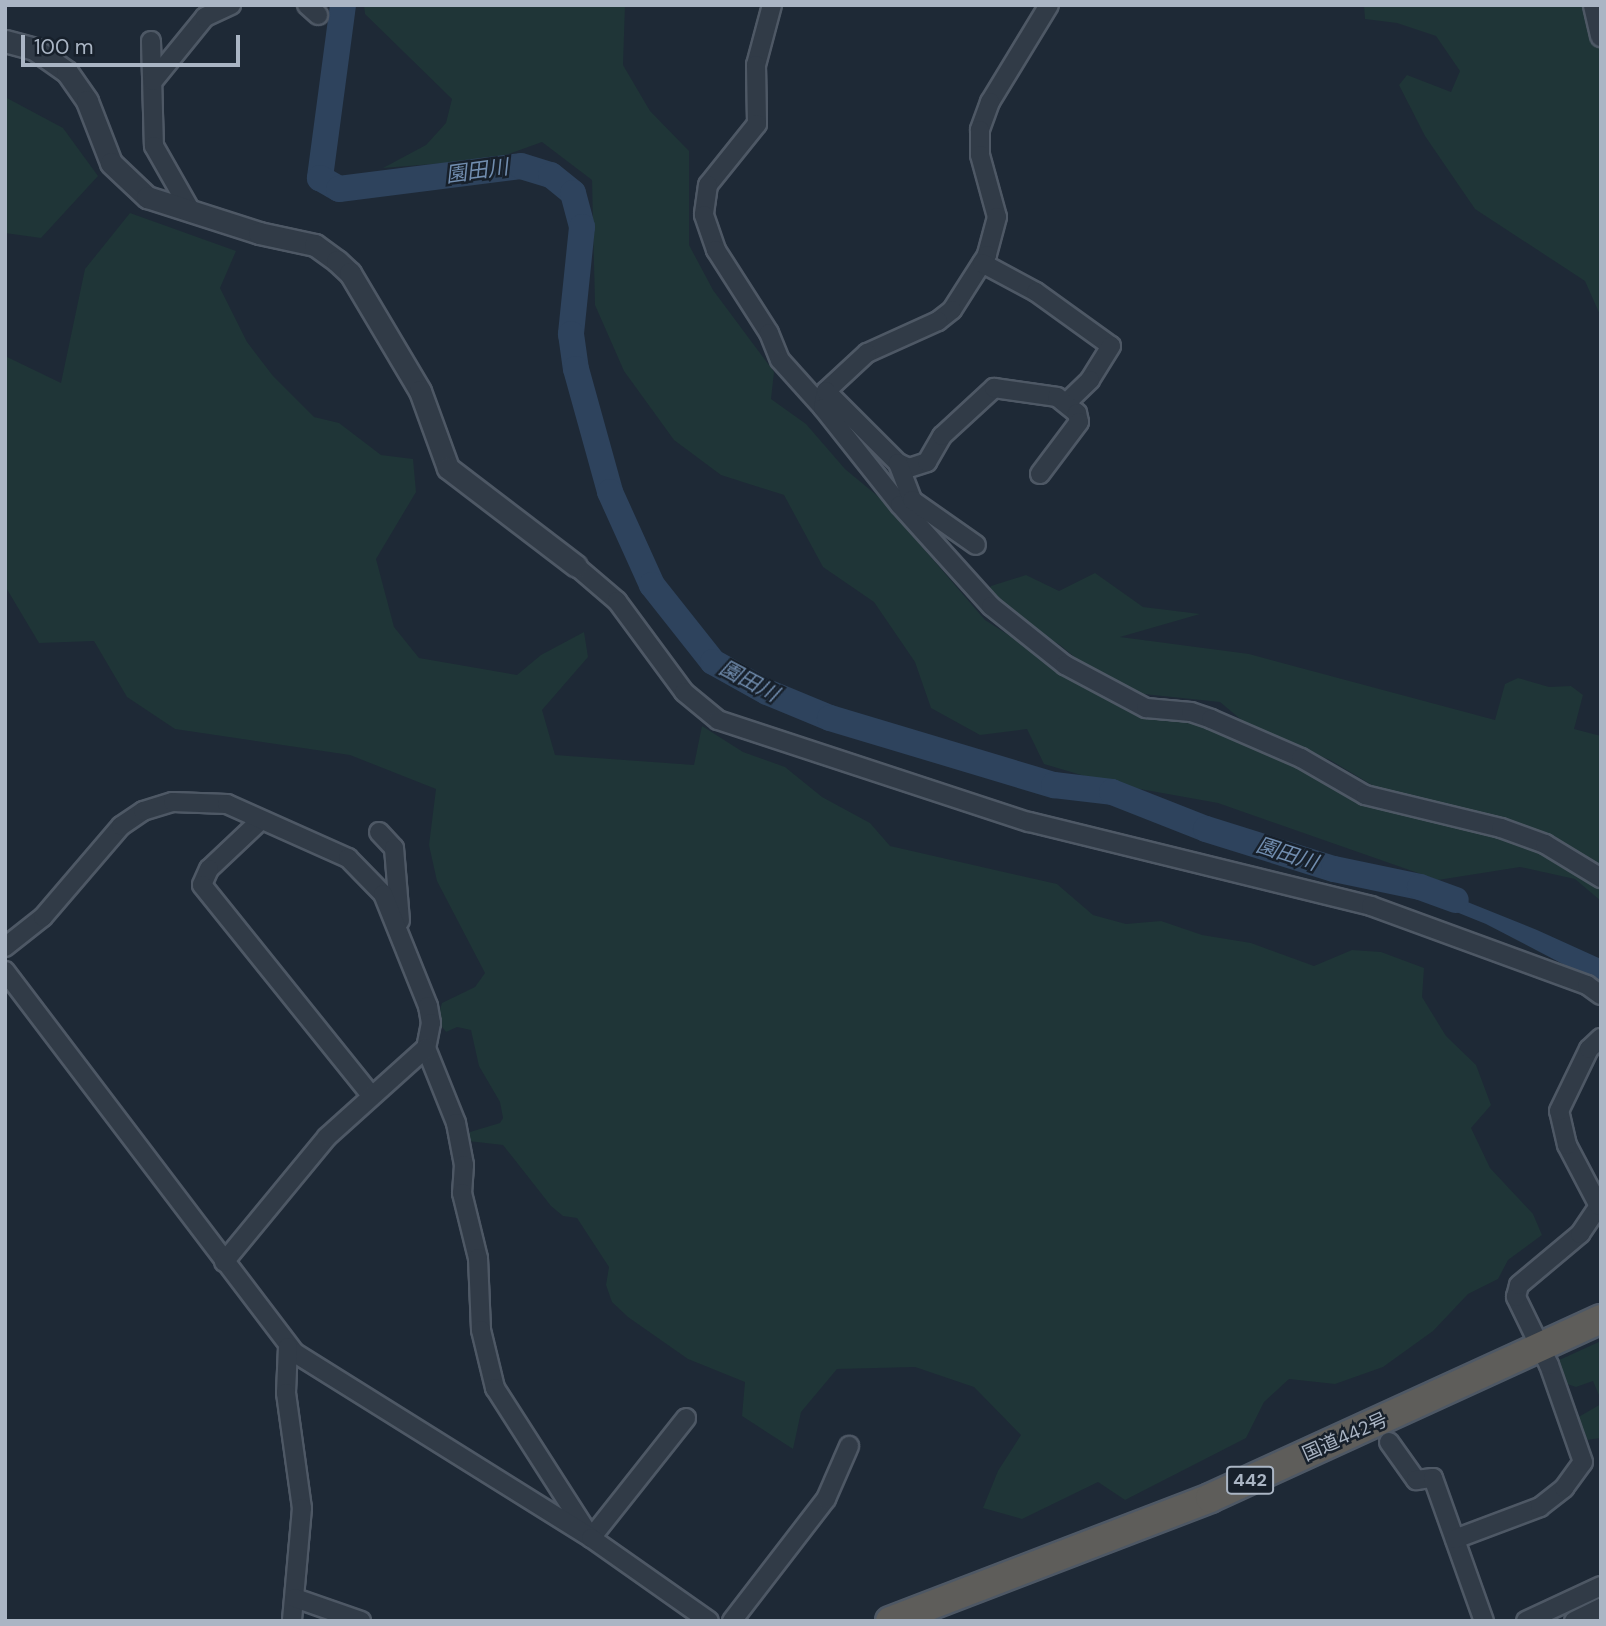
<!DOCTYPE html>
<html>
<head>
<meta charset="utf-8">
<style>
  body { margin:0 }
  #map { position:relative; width:1606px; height:1626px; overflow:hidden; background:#1e2936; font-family:"DM Sans","Noto Sans JP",sans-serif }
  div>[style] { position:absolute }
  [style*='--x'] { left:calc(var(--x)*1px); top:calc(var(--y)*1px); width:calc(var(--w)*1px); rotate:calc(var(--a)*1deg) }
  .green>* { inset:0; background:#1f3537 }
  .water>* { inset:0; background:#2e435d }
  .river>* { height:26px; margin:-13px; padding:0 13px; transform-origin:13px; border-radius:13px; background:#2e435d }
  .roads { filter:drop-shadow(2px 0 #4e5865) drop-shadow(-2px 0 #4e5865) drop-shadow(0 2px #4e5865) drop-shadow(0 -2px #4e5865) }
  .minor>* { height:18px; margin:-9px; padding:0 9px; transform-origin:9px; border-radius:9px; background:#313b47 }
  .tertiary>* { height:21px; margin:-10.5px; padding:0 10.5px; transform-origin:10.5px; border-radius:10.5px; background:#313b47 }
  .trunk>* { height:28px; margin:-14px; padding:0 14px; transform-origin:14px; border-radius:14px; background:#5e5d5a }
  span { translate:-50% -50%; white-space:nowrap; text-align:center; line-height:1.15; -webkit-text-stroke:5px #17202b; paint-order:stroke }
  .shield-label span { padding:2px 5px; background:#17202b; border:2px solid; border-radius:5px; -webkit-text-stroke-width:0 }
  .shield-label { font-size:18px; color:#aab5c4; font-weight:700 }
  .street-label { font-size:19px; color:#aab5c4 }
  .water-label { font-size:21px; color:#718daf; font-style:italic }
  .frame { position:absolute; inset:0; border:7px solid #aab5c4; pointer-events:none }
  .scale { position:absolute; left:21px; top:35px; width:219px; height:32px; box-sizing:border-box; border:4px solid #aab5c4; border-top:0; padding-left:9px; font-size:21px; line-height:24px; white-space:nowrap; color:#aab5c4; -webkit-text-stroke:5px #17202b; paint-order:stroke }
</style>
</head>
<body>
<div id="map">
  <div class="green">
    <div style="clip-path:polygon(364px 5px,625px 5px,623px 65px,650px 111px,689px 151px,689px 245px,713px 290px,774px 372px,771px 399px,806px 424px,845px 469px,880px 498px,985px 620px,1129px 712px,1186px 719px,1326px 781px,1353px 799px,1384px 809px,1500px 834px,1513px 824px,1382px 791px,1330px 760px,1251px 728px,1220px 702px,1134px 693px,1096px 675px,1060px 645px,1030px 628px,985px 594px,991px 586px,1026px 575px,1059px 591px,1095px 573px,1143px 607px,1200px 614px,1120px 637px,1249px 654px,1495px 720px,1505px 684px,1518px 678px,1549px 687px,1571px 686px,1583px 695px,1574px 729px,1601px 736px,1601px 901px,1575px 879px,1520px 867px,1438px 880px,1218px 803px,1112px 784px,1044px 764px,1027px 729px,980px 735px,931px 708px,915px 662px,874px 602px,823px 567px,784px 495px,721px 475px,674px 440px,624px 371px,595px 305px,592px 180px,542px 142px,495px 159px,383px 168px,426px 145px,446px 123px,452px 99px,365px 14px)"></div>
    <div style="clip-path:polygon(1364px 5px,1601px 5px,1601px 317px,1585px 281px,1475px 209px,1425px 136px,1399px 85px,1407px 75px,1451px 92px,1460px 71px,1436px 36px,1397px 23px,1365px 19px)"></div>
    <div style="clip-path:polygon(5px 97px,63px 128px,98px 176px,41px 238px,5px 233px)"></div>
    <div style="clip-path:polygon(130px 213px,236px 251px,220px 288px,247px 342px,273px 376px,314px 417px,339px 423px,381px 455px,413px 459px,416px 492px,376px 559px,394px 627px,419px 658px,517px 675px,541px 655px,584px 632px,588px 657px,542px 710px,555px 755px,694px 765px,702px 726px,743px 752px,785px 767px,822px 797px,870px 823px,890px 846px,1057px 884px,1093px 915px,1126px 924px,1161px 921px,1202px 935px,1251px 943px,1314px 966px,1352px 950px,1381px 952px,1424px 968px,1422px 997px,1446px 1036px,1476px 1065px,1491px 1105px,1471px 1128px,1490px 1168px,1533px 1214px,1542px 1235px,1508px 1260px,1498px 1279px,1468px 1294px,1433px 1331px,1383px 1367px,1335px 1384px,1289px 1379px,1264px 1402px,1246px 1438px,1125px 1500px,1098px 1482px,1022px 1519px,983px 1508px,998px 1471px,1021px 1435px,974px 1387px,915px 1367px,837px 1369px,801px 1412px,793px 1449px,742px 1416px,745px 1382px,688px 1359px,628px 1317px,612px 1302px,606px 1285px,609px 1267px,577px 1218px,563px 1216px,551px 1206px,503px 1145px,468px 1141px,470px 1132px,500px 1123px,503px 1118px,500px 1102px,479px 1066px,471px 1030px,457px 1027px,446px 1032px,437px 1020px,442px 1003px,475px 987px,485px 973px,437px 881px,429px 845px,436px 789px,350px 755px,175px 729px,127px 697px,94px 641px,39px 643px,5px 586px,5px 356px,61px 383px,85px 269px)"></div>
    <div style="clip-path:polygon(1601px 1341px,1601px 1400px,1593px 1381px,1576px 1387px,1564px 1383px,1557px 1361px)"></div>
    <div style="clip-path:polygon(1601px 1404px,1601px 1438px,1579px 1441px,1575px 1419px)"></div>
  </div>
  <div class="water">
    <div style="clip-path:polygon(1334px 869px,1455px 897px,1537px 930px,1601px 959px,1601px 984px,1486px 924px,1382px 882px)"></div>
  </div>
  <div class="river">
    <div style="--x:343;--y:5;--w:175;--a:97.6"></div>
    <div style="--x:320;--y:178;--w:22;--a:30"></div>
    <div style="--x:339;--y:189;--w:183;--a:-7.2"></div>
    <div style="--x:521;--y:166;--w:31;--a:17"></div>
    <div style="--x:551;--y:175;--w:28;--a:39"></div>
    <div style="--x:573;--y:193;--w:35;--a:75"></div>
    <div style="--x:582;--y:227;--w:108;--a:95.9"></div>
    <div style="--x:571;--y:334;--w:35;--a:82"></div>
    <div style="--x:576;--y:369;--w:128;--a:74.5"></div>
    <div style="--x:610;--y:492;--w:102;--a:65.7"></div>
    <div style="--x:652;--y:585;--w:98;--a:51.6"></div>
    <div style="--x:713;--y:662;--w:62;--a:29.1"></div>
    <div style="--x:767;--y:692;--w:68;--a:22.4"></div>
    <div style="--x:830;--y:718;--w:234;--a:16.7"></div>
    <div style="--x:1054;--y:785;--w:58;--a:6.9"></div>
    <div style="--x:1112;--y:792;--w:101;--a:21.5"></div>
    <div style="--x:1206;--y:829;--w:134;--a:17.4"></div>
    <div style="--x:1334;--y:869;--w:88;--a:11.8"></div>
    <div style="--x:1420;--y:887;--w:38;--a:20"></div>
  </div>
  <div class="roads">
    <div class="minor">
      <div style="--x:307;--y:5;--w:15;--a:42"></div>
      <div style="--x:772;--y:5;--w:62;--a:104.9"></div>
      <div style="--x:756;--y:65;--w:59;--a:89"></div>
      <div style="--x:757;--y:124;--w:78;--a:128.8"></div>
      <div style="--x:708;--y:185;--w:30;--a:98"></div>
      <div style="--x:704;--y:215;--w:37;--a:71"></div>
      <div style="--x:716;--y:250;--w:98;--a:57.4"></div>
      <div style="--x:769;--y:333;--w:29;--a:68"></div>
      <div style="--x:780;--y:360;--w:64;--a:48.1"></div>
      <div style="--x:1049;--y:5;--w:114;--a:121.3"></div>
      <div style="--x:990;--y:102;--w:30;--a:110"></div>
      <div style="--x:980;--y:130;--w:25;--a:90"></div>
      <div style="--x:980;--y:155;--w:64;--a:74.7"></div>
      <div style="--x:997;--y:217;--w:39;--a:105"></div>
      <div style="--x:987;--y:255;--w:65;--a:122.5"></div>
      <div style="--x:952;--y:310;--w:18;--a:142"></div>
      <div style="--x:938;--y:321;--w:78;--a:155.7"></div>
      <div style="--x:867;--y:353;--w:56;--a:137.2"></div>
      <div style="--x:826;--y:391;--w:17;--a:100"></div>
      <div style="--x:823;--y:408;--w:124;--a:51.6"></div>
      <div style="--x:900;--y:505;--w:136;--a:48"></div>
      <div style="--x:991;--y:606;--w:95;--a:38.6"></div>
      <div style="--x:1065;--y:665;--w:92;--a:28"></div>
      <div style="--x:1146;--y:708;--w:45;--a:5.1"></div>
      <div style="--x:1191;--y:712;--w:21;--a:19"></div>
      <div style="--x:1211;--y:719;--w:98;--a:23.4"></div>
      <div style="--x:1301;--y:758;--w:74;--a:30"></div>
      <div style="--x:1365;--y:795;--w:140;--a:13.6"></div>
      <div style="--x:1501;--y:828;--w:47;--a:20"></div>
      <div style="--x:1545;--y:844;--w:66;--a:31.3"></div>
      <div style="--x:151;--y:41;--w:105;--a:88.4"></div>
      <div style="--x:154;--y:146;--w:77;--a:60.4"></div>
      <div style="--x:153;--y:81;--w:82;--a:-50.9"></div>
      <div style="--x:205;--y:17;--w:29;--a:-25"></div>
      <div style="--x:982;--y:263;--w:61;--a:28.2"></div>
      <div style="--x:1036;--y:292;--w:92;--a:35.8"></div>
      <div style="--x:1111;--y:346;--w:40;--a:122"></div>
      <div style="--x:1090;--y:380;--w:33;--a:136"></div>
      <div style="--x:826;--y:391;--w:102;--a:45"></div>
      <div style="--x:898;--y:463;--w:12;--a:24"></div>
      <div style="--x:909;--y:468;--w:19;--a:-18"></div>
      <div style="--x:927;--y:462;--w:30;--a:-60"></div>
      <div style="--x:942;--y:436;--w:71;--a:-42.7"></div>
      <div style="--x:994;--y:388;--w:64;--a:8.1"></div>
      <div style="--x:1057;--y:397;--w:26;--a:39"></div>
      <div style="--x:1077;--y:413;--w:9;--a:77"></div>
      <div style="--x:1079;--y:422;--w:65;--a:126.9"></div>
      <div style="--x:898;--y:463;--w:40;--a:69"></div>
      <div style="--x:912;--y:500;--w:78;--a:35.1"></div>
      <div style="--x:576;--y:566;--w:54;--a:40.5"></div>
      <div style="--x:617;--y:601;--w:113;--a:53.6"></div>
      <div style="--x:684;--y:692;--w:44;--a:39.5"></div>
      <div style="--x:718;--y:720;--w:327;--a:18.2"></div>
      <div style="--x:1029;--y:822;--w:352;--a:13.8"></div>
      <div style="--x:1371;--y:906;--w:230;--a:20.1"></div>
      <div style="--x:1587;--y:985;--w:17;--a:36"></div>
      <div style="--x:261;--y:820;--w:71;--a:136.7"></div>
      <div style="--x:209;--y:869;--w:17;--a:114"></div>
      <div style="--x:202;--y:885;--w:270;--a:51.2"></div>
      <div style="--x:379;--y:832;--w:22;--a:47"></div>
      <div style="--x:394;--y:848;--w:73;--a:85.3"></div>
      <div style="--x:5;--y:947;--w:48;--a:-38.3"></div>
      <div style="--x:43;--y:917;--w:120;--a:-49.4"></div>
      <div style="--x:121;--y:826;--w:27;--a:-34"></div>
      <div style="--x:143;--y:811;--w:31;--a:-17"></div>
      <div style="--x:173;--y:802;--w:54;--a:2.1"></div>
      <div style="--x:227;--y:804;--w:133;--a:24.1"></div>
      <div style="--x:348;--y:858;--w:50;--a:45.8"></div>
      <div style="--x:383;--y:894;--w:121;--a:68.1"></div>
      <div style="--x:428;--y:1006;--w:17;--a:80"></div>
      <div style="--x:431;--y:1023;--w:25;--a:101"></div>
      <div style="--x:426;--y:1048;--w:81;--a:68.2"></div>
      <div style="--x:456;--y:1123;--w:43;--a:79.2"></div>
      <div style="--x:464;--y:1165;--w:28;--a:94"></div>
      <div style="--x:462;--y:1193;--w:67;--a:76.2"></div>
      <div style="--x:478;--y:1258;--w:72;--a:87.6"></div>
      <div style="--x:481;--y:1330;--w:60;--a:76.4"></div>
      <div style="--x:495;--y:1388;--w:178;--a:57.4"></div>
      <div style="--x:591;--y:1538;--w:153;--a:-51.6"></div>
      <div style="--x:5;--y:971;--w:480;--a:52.8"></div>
      <div style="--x:295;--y:1353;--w:349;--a:32"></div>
      <div style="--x:591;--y:1538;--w:144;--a:35.1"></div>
      <div style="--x:224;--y:1262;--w:162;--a:-50.5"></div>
      <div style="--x:327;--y:1137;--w:133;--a:-42"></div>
      <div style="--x:288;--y:1347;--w:46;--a:92.5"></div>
      <div style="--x:286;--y:1393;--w:116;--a:82.1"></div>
      <div style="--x:302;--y:1508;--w:113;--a:95.1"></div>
      <div style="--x:1389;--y:1442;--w:47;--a:54.6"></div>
      <div style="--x:1416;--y:1480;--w:17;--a:-7"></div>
      <div style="--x:1433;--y:1478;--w:152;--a:70.4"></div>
      <div style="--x:1455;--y:1539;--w:91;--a:-20.6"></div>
      <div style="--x:1540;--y:1507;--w:31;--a:-38"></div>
      <div style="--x:1564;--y:1488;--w:32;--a:-54"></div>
      <div style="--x:1583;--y:1462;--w:103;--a:-109.3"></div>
      <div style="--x:1549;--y:1365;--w:76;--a:-115.9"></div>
      <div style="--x:1516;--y:1297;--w:12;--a:-76"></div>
      <div style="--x:1519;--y:1285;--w:80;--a:-39.9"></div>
      <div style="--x:1580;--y:1234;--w:34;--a:-56"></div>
      <div style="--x:1599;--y:1206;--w:69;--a:-117.7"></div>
      <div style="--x:1567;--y:1145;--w:35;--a:-103"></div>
      <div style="--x:1559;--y:1111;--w:69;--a:-64.2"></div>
      <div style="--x:1589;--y:1049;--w:16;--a:-43"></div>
      <div style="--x:295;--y:1598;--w:70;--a:19.2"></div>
      <div style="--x:732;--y:1621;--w:154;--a:-52.4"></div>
      <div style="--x:826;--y:1499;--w:58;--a:-66.5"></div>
      <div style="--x:1526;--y:1621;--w:83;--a:-25"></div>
      <div style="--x:1574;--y:1621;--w:30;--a:-26"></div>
    </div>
    <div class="tertiary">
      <div style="--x:1594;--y:5;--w:31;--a:77"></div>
      <div style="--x:5;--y:41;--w:30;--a:15"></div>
      <div style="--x:34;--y:49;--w:40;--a:34.9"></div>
      <div style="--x:67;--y:72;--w:35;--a:55"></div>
      <div style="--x:87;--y:101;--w:66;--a:68.8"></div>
      <div style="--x:111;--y:163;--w:50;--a:43.4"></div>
      <div style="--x:147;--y:197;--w:118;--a:17.8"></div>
      <div style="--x:259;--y:233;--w:57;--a:12.1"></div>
      <div style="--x:315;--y:245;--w:27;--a:36"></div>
      <div style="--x:337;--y:261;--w:18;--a:43"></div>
      <div style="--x:350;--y:273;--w:137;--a:59.3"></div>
      <div style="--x:420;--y:391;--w:82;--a:70"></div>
      <div style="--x:448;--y:468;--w:161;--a:37.4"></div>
    </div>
    <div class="trunk">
      <div style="--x:890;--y:1621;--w:343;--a:-21"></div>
      <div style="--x:1210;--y:1498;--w:430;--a:-24.6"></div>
    </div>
  </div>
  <div class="shield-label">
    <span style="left:1250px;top:1480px">442</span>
  </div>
  <div class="street-label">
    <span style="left:1345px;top:1437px;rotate:-24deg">国道442号</span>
  </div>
  <div class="water-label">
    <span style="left:477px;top:171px;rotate:-8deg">園田川</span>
    <span style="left:749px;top:681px;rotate:28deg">園田川</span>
    <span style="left:1287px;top:854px;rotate:18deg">園田川</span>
  </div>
  <div class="frame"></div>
  <div class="scale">100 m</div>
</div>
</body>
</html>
